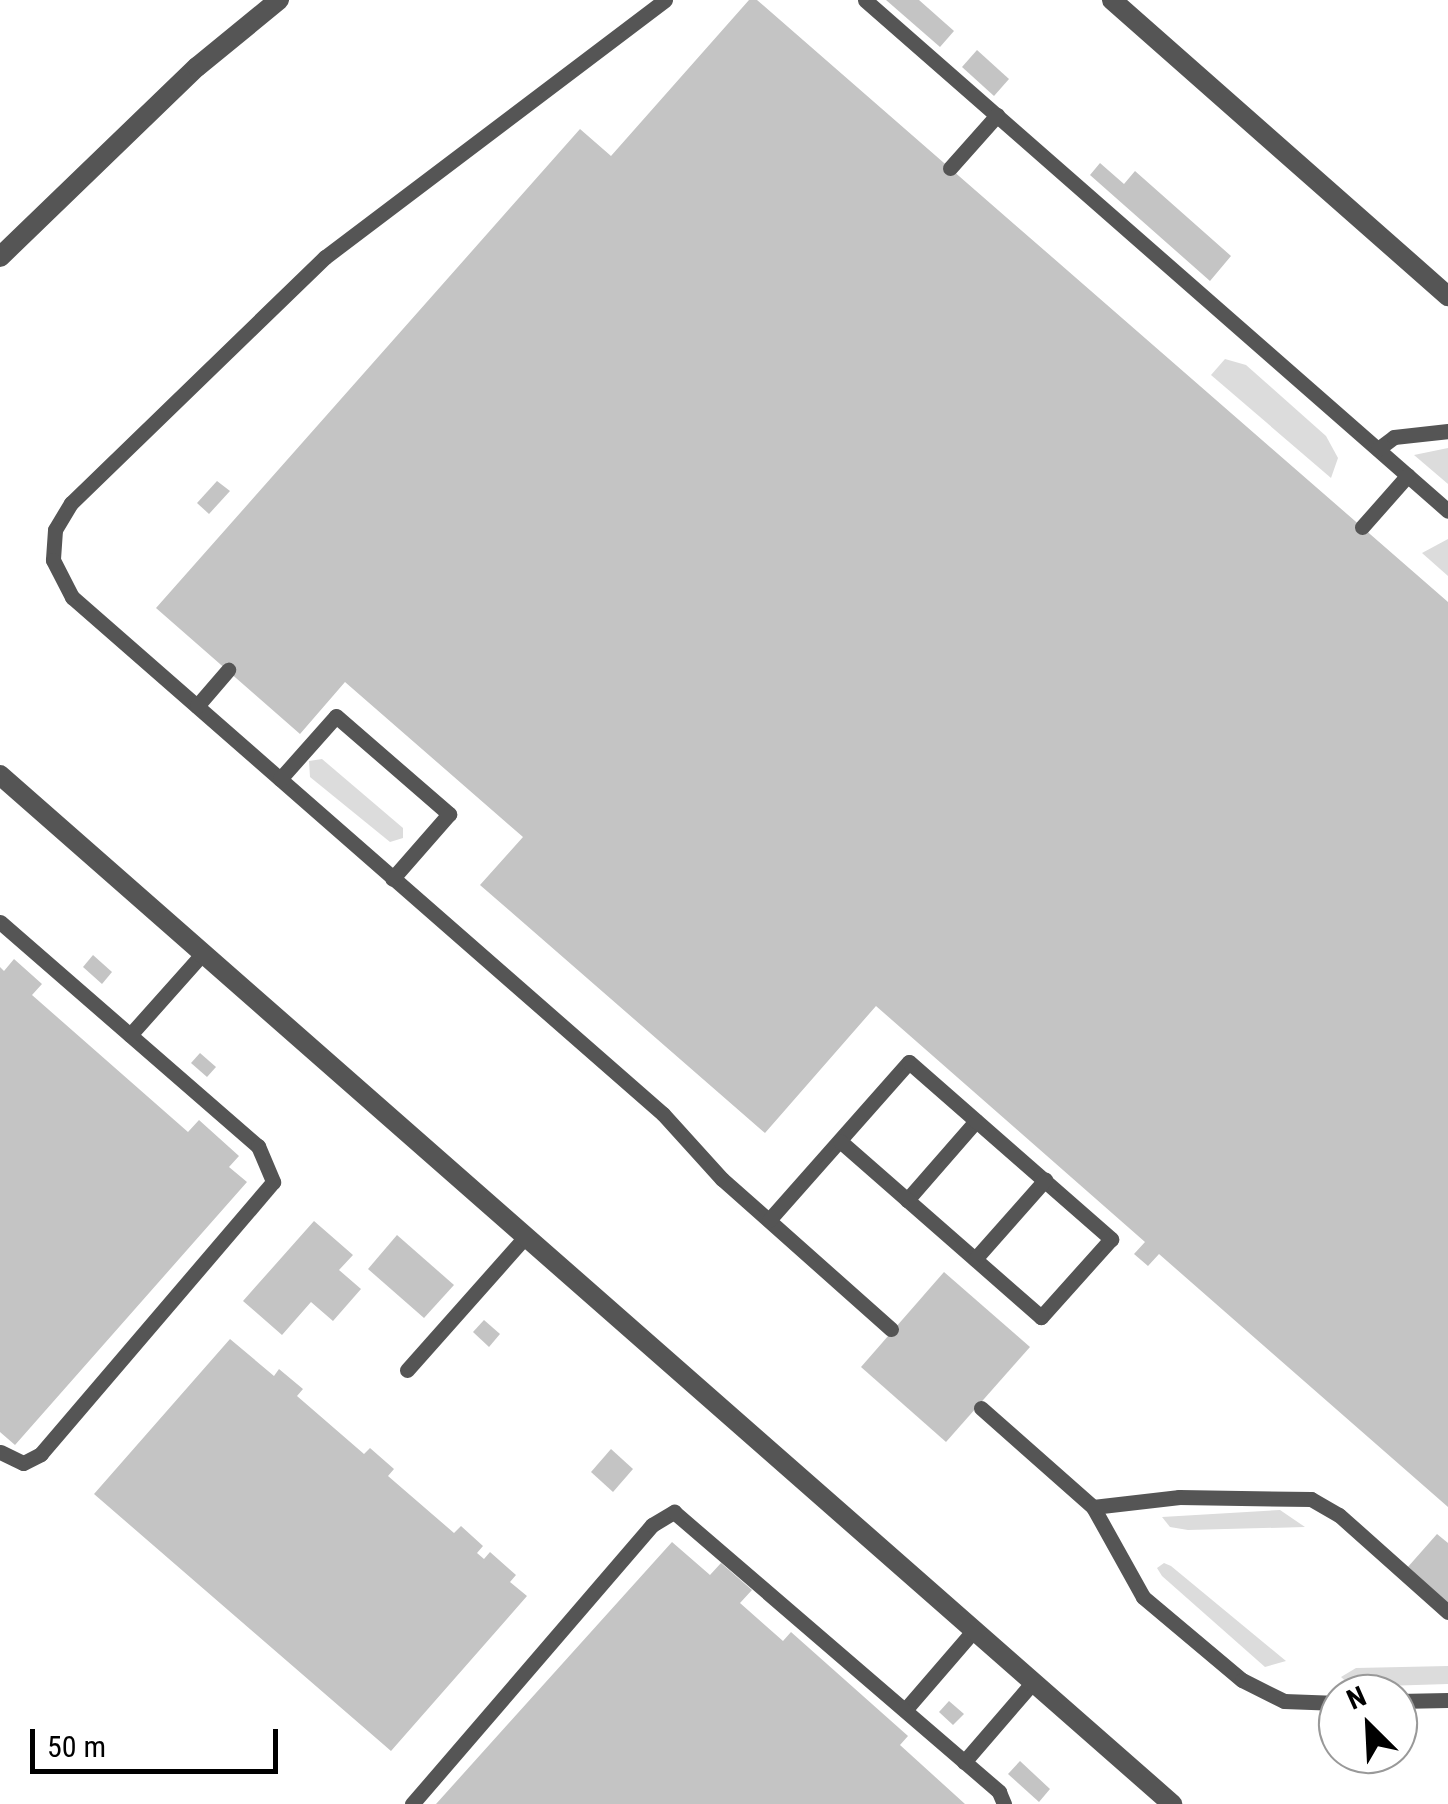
<!DOCTYPE html>
<html>
<head>
<meta charset="utf-8">
<style>
  body { margin:0 }
  #map { position:relative; width:1448px; height:1804px; overflow:hidden; background:#fff; font-family:"Roboto Condensed",sans-serif }
  div>[style] { position:absolute }
  [style*='--x'] { left:calc(var(--x)*1px); top:calc(var(--y)*1px); width:calc(var(--w)*1px); rotate:calc(var(--a)*1deg) }
  .green>* { inset:0; background:#dcdcdc }
  .building>* { inset:0; background:#c4c4c4 }
  .service>* { height:15px; margin:-7.5px; padding:0 7.5px; transform-origin:7.5px; border-radius:7.5px; background:#555 }
  .minor>* { height:20px; margin:-10px; padding:0 10px; transform-origin:10px; border-radius:10px; background:#555 }
  span { translate:-50% -50%; white-space:nowrap; text-align:center; line-height:1.15; -webkit-text-stroke:8px #fff; paint-order:stroke }
  .north { position:absolute; left:1318px; top:1674px; width:100px; height:100px; box-sizing:border-box; background:#fff; border:2px solid #999; border-radius:50%; rotate:336deg; font-size:28px; font-weight:700; line-height:40px; text-align:center; color:#000 }
  .north::after { content:''; display:block; margin:auto; width:35px; height:45px; background:#000; clip-path:polygon(50% 0,100% 100%,50% 72%,0 100%) }
  .scale { position:absolute; left:30px; top:1729px; width:248px; height:45px; box-sizing:border-box; border:5px solid #000; border-top:0; padding-left:12px; font-size:30px; line-height:35px; white-space:nowrap; color:#000; -webkit-text-stroke:8px #fff; paint-order:stroke }
</style>
</head>
<body>
<div id="map">
  <div class="green">
    <div style="clip-path:polygon(1225px 359px,1246px 365px,1326px 436px,1338px 458px,1331px 478px,1211px 375px)"></div>
    <div style="clip-path:polygon(1448px 448px,1448px 484px,1414px 455px)"></div>
    <div style="clip-path:polygon(1448px 539px,1448px 576px,1422px 553px)"></div>
    <div style="clip-path:polygon(322px 759px,403px 828px,403px 838px,390px 842px,310px 777px,309px 761px)"></div>
    <div style="clip-path:polygon(1280px 1510px,1305px 1527px,1188px 1530px,1170px 1527px,1162px 1517px)"></div>
    <div style="clip-path:polygon(1164px 1563px,1171px 1566px,1286px 1661px,1265px 1667px,1162px 1576px,1157px 1568px)"></div>
    <div style="clip-path:polygon(1448px 1666px,1448px 1684px,1352px 1687px,1341px 1677px,1356px 1668px)"></div>
  </div>
  <div class="building">
    <div style="clip-path:polygon(749px 0,757px 0,1448px 602px,1448px 1507px,1159px 1254px,1148px 1266px,1134px 1254px,1145px 1242px,876px 1006px,765px 1133px,480px 885px,523px 837px,345px 682px,300px 734px,156px 608px,580px 129px,611px 156px)"></div>
    <div style="clip-path:polygon(886px 0,919px 0,954px 31px,940px 47px)"></div>
    <div style="clip-path:polygon(977px 50px,1009px 79px,994px 96px,962px 67px)"></div>
    <div style="clip-path:polygon(1100px 163px,1124px 184px,1135px 171px,1231px 256px,1210px 281px,1090px 175px)"></div>
    <div style="clip-path:polygon(217px 481px,230px 491px,209px 514px,197px 503px)"></div>
    <div style="clip-path:polygon(93px 955px,112px 972px,102px 984px,83px 967px)"></div>
    <div style="clip-path:polygon(14px 959px,42px 984px,32px 995px,188px 1132px,199px 1120px,239px 1156px,229px 1167px,247px 1182px,15px 1445px,0 1432px,0 967px,4px 971px)"></div>
    <div style="clip-path:polygon(200px 1053px,216px 1067px,207px 1077px,191px 1063px)"></div>
    <div style="clip-path:polygon(314px 1221px,353px 1255px,339px 1270px,361px 1289px,333px 1321px,311px 1302px,282px 1335px,243px 1301px)"></div>
    <div style="clip-path:polygon(397px 1235px,454px 1285px,424px 1318px,368px 1269px)"></div>
    <div style="clip-path:polygon(944px 1272px,1030px 1347px,946px 1442px,861px 1367px)"></div>
    <div style="clip-path:polygon(484px 1320px,500px 1334px,489px 1347px,473px 1332px)"></div>
    <div style="clip-path:polygon(230px 1339px,274px 1376px,279px 1369px,303px 1389px,297px 1396px,364px 1454px,370px 1448px,394px 1469px,388px 1476px,454px 1533px,461px 1526px,483px 1546px,477px 1553px,484px 1559px,490px 1552px,516px 1575px,510px 1582px,527px 1596px,391px 1751px,94px 1494px)"></div>
    <div style="clip-path:polygon(611px 1449px,633px 1469px,613px 1492px,591px 1472px)"></div>
    <div style="clip-path:polygon(1437px 1534px,1448px 1543px,1448px 1604px,1407px 1568px)"></div>
    <div style="clip-path:polygon(672px 1542px,710px 1575px,721px 1563px,752px 1590px,740px 1603px,783px 1641px,791px 1632px,908px 1736px,900px 1745px,965px 1804px,436px 1804px)"></div>
    <div style="clip-path:polygon(949px 1701px,964px 1714px,953px 1725px,939px 1712px)"></div>
    <div style="clip-path:polygon(1020px 1761px,1050px 1789px,1039px 1802px,1008px 1774px)"></div>
  </div>
  <div class="service">
    <div style="--x:665;--y:0;--w:426;--a:142.9"></div>
    <div style="--x:325;--y:257;--w:354;--a:135.9"></div>
    <div style="--x:71;--y:503;--w:31;--a:121"></div>
    <div style="--x:55;--y:530;--w:30;--a:94"></div>
    <div style="--x:53;--y:560;--w:42;--a:62.8"></div>
    <div style="--x:72;--y:597;--w:785;--a:41.18"></div>
    <div style="--x:663;--y:1114;--w:88;--a:47.8"></div>
    <div style="--x:722;--y:1179;--w:226;--a:41.6"></div>
    <div style="--x:865;--y:0;--w:775;--a:41.23"></div>
    <div style="--x:950;--y:168;--w:71;--a:-48.4"></div>
    <div style="--x:1378;--y:449;--w:20;--a:-37"></div>
    <div style="--x:1394;--y:437;--w:54;--a:-6.3"></div>
    <div style="--x:1362;--y:527;--w:69;--a:-48.5"></div>
    <div style="--x:197;--y:706;--w:48;--a:-49.3"></div>
    <div style="--x:280;--y:779;--w:84;--a:-48.4"></div>
    <div style="--x:336;--y:716;--w:150;--a:40.9"></div>
    <div style="--x:449;--y:814;--w:86;--a:131.2"></div>
    <div style="--x:0;--y:922;--w:342;--a:41"></div>
    <div style="--x:258;--y:1146;--w:39;--a:67"></div>
    <div style="--x:273;--y:1182;--w:358;--a:130.5"></div>
    <div style="--x:41;--y:1454;--w:20;--a:153"></div>
    <div style="--x:23;--y:1463;--w:25;--a:-154"></div>
    <div style="--x:130;--y:1035;--w:110;--a:-48.3"></div>
    <div style="--x:907;--y:1200;--w:105;--a:-48.9"></div>
    <div style="--x:769;--y:1220;--w:211;--a:-48.5"></div>
    <div style="--x:909;--y:1062;--w:269;--a:41.2"></div>
    <div style="--x:1111;--y:1239;--w:105;--a:131.9"></div>
    <div style="--x:1041;--y:1317;--w:267;--a:-138.8"></div>
    <div style="--x:975;--y:1259;--w:106;--a:-48.5"></div>
    <div style="--x:407;--y:1370;--w:179;--a:-48.4"></div>
    <div style="--x:981;--y:1408;--w:149;--a:41.5"></div>
    <div style="--x:1093;--y:1507;--w:103;--a:60.9"></div>
    <div style="--x:1143;--y:1597;--w:129;--a:40"></div>
    <div style="--x:1242;--y:1680;--w:47;--a:26.6"></div>
    <div style="--x:1284;--y:1701;--w:54;--a:2.1"></div>
    <div style="--x:1093;--y:1507;--w:87;--a:-6.6"></div>
    <div style="--x:1179;--y:1497;--w:132;--a:0.9"></div>
    <div style="--x:1311;--y:1499;--w:32;--a:30"></div>
    <div style="--x:1339;--y:1515;--w:146;--a:41.7"></div>
    <div style="--x:1398;--y:1701;--w:50;--a:-1.1"></div>
    <div style="--x:905;--y:1710;--w:106;--a:-49.2"></div>
    <div style="--x:964;--y:1762;--w:106;--a:-49.2"></div>
    <div style="--x:412;--y:1804;--w:368;--a:-49.3"></div>
    <div style="--x:652;--y:1525;--w:26;--a:-31"></div>
    <div style="--x:674;--y:1512;--w:429;--a:40.7"></div>
    <div style="--x:999;--y:1792;--w:13;--a:67"></div>
  </div>
  <div class="minor">
    <div style="--x:1112;--y:0;--w:448;--a:41.4"></div>
    <div style="--x:0;--y:257;--w:274;--a:-44"></div>
    <div style="--x:197;--y:67;--w:106;--a:-39.3"></div>
    <div style="--x:0;--y:775;--w:1560;--a:41.28"></div>
  </div>
  <div class="north">N</div>
  <div class="scale">50 m</div>
</div>
</body>
</html>
